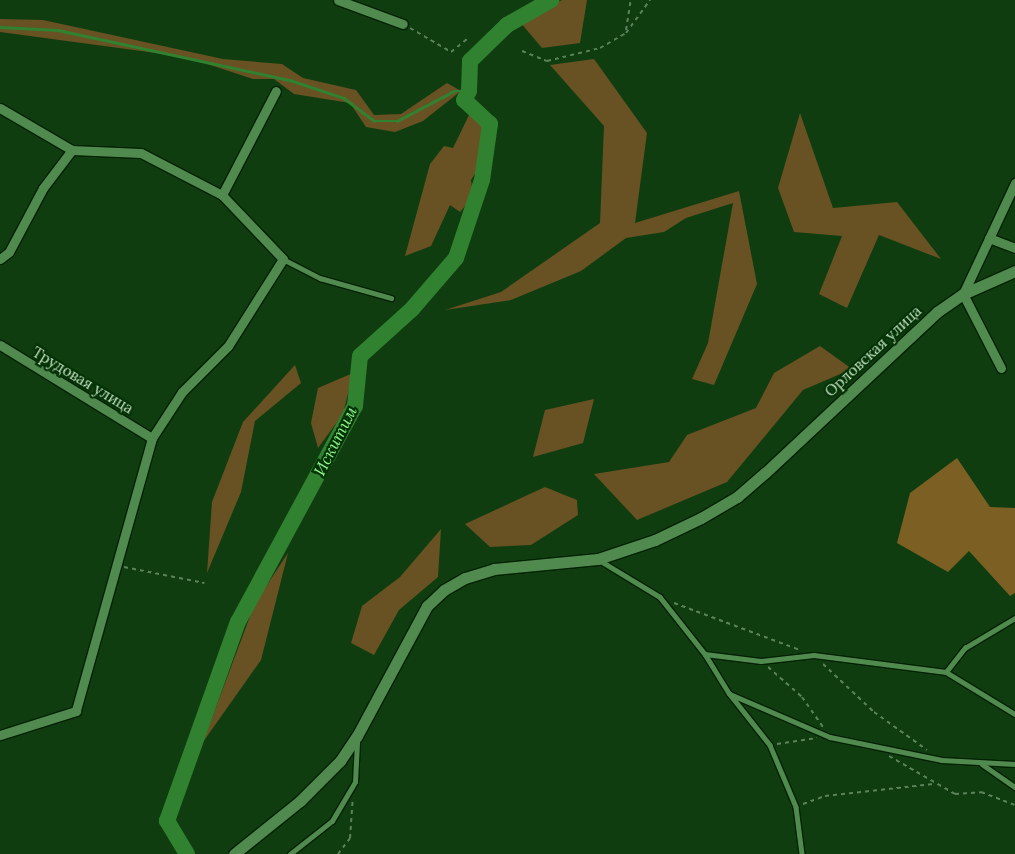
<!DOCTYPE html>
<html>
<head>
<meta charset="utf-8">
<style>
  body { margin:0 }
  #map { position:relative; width:1015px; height:854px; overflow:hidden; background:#103d10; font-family:Lora,serif }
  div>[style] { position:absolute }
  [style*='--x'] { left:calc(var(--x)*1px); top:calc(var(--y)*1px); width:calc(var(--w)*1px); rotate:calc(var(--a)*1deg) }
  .green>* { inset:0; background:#685122 }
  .forest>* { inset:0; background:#7b5f23 }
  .stream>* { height:2.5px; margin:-1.25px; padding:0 1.25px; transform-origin:1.25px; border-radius:1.25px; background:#308231 }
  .river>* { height:16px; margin:-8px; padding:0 8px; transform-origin:8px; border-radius:8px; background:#308231 }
  .path>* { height:2px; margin-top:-1px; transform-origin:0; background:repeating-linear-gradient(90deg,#5b825a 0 4px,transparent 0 8px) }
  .roads { filter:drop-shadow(1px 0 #032104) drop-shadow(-1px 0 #032104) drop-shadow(0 1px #032104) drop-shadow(0 -1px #032104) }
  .lane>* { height:4.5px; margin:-2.25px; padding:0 2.25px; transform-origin:2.25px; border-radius:2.25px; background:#508a4e }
  .street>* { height:9px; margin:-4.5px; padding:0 4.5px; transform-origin:4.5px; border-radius:4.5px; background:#508a4e }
  .secondary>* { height:11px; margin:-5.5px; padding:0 5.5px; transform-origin:5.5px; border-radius:5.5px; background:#508a4e }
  span { translate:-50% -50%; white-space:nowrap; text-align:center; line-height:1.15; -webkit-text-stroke:4.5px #033205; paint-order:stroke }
  .street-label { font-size:15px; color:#c8e6c6 }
  .water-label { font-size:16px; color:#8ef58b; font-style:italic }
</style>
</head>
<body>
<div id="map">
  <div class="green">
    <div style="clip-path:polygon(562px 0,587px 0,580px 43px,542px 48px,520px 22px)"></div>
    <div style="clip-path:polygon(0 19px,43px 20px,223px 59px,282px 64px,303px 78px,356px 90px,374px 115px,401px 114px,447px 83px,461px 91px,423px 121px,395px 132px,366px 127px,350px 103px,294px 94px,274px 79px,253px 79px,186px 57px,0 32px)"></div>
    <div style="clip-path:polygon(594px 59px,647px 133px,635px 223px,739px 191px,757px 284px,714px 385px,692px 379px,708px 343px,733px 203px,686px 218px,664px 232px,626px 238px,581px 271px,511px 300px,445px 310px,501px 292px,600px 223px,604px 126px,550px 65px)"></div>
    <div style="clip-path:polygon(470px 113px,484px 128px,480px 166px,471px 180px,473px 197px,460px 212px,450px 205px,431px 246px,405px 256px,430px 164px,444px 146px,453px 148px)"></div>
    <div style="clip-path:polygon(800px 113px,833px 208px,897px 202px,941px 259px,879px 235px,847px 308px,819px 294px,842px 236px,794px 232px,778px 188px)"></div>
    <div style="clip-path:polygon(820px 346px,852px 369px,803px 390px,727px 482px,637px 520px,594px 474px,669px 462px,687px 435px,756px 408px,774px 373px)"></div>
    <div style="clip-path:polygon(295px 365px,301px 383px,255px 421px,241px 492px,207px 573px,212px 502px,243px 422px)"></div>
    <div style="clip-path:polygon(353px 373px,343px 414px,318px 448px,311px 423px,318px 388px)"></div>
    <div style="clip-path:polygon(594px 399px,583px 443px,533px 457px,545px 410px)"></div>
    <div style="clip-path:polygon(545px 487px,577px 500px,578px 515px,531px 545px,490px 547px,465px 524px)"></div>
    <div style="clip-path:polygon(441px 529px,438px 577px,399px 610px,374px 655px,351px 643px,362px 606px,400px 577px)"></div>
    <div style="clip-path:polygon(288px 553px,261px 660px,203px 742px,255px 603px)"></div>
  </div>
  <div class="forest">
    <div style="clip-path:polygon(957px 458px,990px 507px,1015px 508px,1015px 593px,1010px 596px,969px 551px,948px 572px,897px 543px,910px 493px)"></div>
  </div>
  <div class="stream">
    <div style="--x:0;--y:27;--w:58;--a:3"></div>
    <div style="--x:58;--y:30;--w:237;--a:12.2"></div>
    <div style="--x:290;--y:80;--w:57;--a:18.4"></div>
    <div style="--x:344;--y:98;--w:38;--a:37"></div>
    <div style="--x:374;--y:121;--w:23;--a:0"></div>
    <div style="--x:397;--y:121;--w:64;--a:-27.8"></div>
    <div style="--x:454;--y:91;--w:15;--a:0"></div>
  </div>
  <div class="river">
    <div style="--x:187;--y:854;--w:39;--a:-121"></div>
    <div style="--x:167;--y:821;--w:211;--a:-70.4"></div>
    <div style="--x:238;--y:622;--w:246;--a:-61.6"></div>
    <div style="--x:355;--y:406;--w:50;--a:-84.3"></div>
    <div style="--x:360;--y:356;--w:70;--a:-42.1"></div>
    <div style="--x:412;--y:309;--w:67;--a:-49.2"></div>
    <div style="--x:456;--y:258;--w:82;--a:-71.6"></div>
    <div style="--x:482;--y:180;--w:57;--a:-81.9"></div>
    <div style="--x:490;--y:124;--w:35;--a:-137"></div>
    <div style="--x:464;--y:100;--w:10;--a:-61"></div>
    <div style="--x:469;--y:91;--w:30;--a:-88"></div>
    <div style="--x:470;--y:61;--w:52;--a:-44.2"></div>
    <div style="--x:507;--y:25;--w:51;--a:-29.6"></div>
  </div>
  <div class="path">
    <div style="--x:410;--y:28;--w:48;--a:30.3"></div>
    <div style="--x:451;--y:52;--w:21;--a:-39"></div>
    <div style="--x:626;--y:30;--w:30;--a:-81"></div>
    <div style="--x:522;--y:51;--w:27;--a:22"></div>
    <div style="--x:547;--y:61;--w:55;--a:-13.8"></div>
    <div style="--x:600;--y:48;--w:30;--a:-30"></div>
    <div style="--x:626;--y:33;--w:41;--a:-54"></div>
    <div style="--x:124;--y:567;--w:82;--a:11.3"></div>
    <div style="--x:674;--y:603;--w:134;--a:20.5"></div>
    <div style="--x:823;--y:664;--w:70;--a:43.3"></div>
    <div style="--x:874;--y:712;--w:65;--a:35.6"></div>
    <div style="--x:768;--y:667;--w:45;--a:41.4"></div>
    <div style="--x:802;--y:697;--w:37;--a:55"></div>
    <div style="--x:777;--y:744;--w:40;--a:-8.5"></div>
    <div style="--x:889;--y:756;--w:76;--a:29.9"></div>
    <div style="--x:955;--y:794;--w:26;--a:-4"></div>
    <div style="--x:981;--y:792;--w:36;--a:21"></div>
    <div style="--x:803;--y:804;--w:23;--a:-20"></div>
    <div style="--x:825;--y:796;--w:109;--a:-6.3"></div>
    <div style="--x:338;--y:854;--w:20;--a:-53"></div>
    <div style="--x:350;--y:838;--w:39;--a:-86"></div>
  </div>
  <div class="roads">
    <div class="lane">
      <div style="--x:283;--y:259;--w:42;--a:27.2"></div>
      <div style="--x:320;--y:278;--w:74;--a:15.7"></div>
      <div style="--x:599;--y:560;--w:71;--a:31.2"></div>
      <div style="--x:660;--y:597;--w:73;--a:51.7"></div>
      <div style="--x:705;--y:654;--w:46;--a:58.4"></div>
      <div style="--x:729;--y:693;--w:66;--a:51.7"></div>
      <div style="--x:770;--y:745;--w:67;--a:67.2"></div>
      <div style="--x:796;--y:807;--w:47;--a:82.7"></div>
      <div style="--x:705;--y:654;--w:56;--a:7.1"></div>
      <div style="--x:761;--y:661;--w:53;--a:-6.5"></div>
      <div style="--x:814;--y:655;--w:133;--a:7.3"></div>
      <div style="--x:946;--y:672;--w:31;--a:-52"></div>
      <div style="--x:965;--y:648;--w:58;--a:-31"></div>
      <div style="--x:946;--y:672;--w:81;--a:31.3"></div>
      <div style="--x:730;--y:694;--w:109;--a:23.3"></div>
      <div style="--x:830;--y:737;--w:114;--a:11.6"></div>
      <div style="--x:942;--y:760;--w:73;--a:3.1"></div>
      <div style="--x:982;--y:764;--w:40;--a:34.9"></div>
      <div style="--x:290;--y:854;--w:53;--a:-38.2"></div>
      <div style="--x:332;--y:821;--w:45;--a:-59.5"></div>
      <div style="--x:355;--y:782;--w:40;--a:-87.1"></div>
    </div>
    <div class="street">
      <div style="--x:338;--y:0;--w:69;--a:20.3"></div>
      <div style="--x:0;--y:108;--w:83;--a:30.3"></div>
      <div style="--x:72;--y:150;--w:69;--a:2.5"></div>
      <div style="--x:141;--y:153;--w:91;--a:27.4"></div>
      <div style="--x:222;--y:195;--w:88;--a:46.4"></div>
      <div style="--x:283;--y:259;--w:103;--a:122.3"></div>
      <div style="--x:228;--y:346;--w:65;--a:135"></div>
      <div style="--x:182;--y:392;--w:55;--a:123.1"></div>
      <div style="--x:152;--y:438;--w:283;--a:105.6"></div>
      <div style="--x:76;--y:711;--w:80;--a:162.5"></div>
      <div style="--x:222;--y:195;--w:117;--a:-62.6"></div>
      <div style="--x:989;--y:238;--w:28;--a:21"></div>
      <div style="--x:0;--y:259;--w:11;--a:-38"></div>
      <div style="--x:9;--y:252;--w:72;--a:-62"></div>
      <div style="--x:43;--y:188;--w:48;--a:-52.7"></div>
      <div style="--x:0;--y:345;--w:178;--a:31.5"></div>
      <div style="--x:1001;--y:368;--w:83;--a:-117.2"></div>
      <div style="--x:963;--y:294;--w:123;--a:-64.9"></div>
    </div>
    <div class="secondary">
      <div style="--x:234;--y:854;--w:85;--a:-38.8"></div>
      <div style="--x:300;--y:801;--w:57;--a:-45"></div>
      <div style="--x:340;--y:761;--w:30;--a:-56"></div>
      <div style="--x:357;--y:736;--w:148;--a:-61.7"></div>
      <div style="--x:427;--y:606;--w:23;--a:-43"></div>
      <div style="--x:444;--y:590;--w:24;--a:-30"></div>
      <div style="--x:465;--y:578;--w:30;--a:-17"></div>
      <div style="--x:494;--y:569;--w:104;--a:-5.5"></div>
      <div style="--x:598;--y:559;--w:60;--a:-18.4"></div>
      <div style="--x:655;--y:540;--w:51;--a:-25.6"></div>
      <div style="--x:701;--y:518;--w:42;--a:-30.3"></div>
      <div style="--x:737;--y:497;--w:37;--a:-41"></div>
      <div style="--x:765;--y:473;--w:236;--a:-43.1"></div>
      <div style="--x:937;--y:312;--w:32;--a:-35"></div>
      <div style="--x:963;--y:294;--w:57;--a:-23.9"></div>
    </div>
  </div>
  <div class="street-label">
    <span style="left:873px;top:351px;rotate:-43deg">Орловская улица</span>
    <span style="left:83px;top:380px;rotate:31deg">Трудовая улица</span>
  </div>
  <div class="water-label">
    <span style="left:335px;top:441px;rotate:-63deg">Искитим</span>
  </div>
</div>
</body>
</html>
